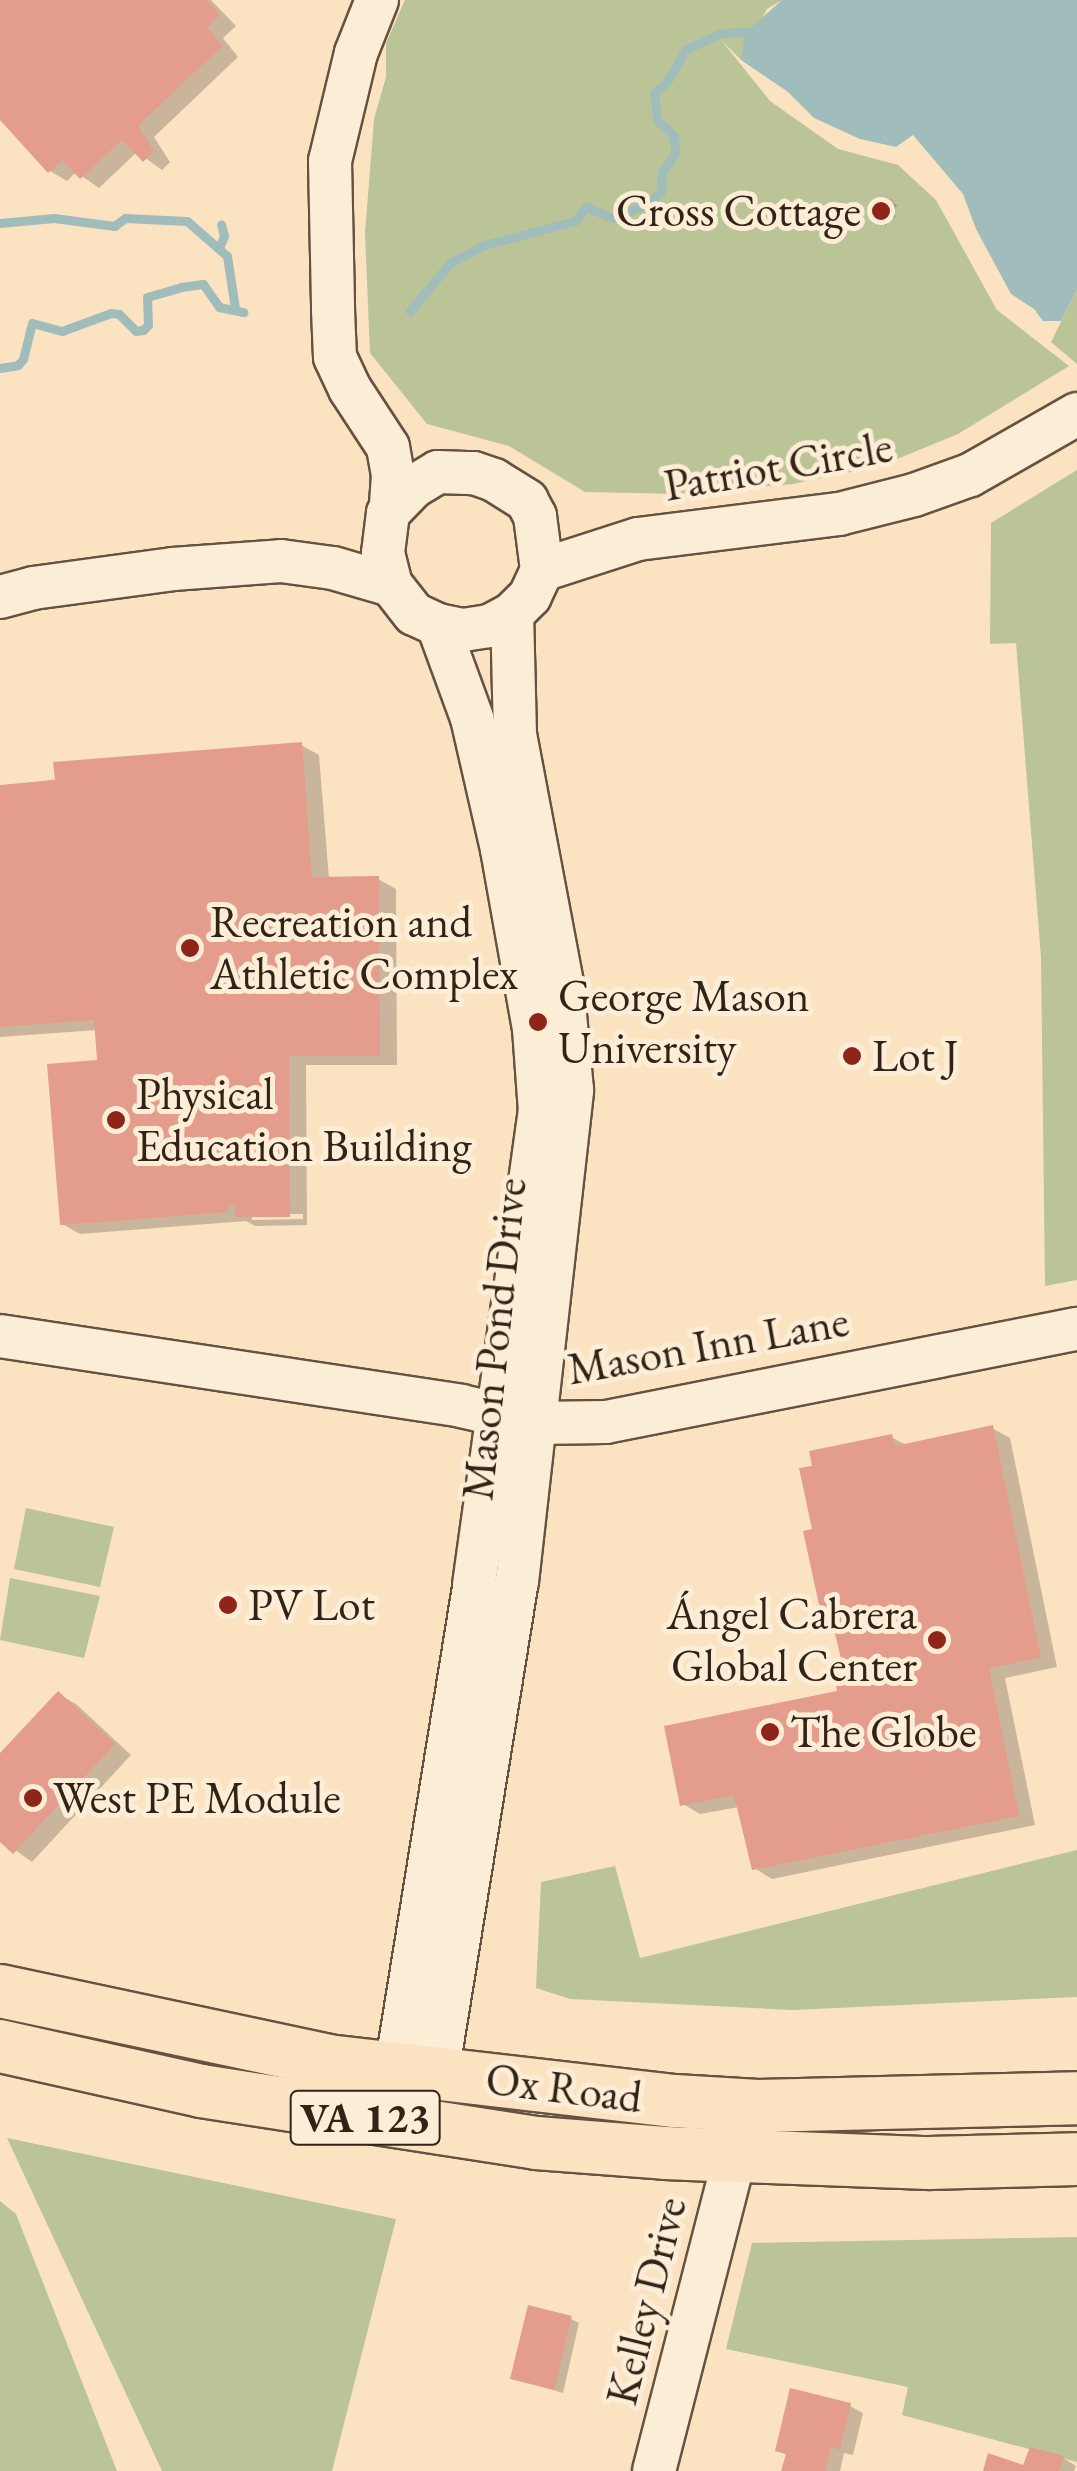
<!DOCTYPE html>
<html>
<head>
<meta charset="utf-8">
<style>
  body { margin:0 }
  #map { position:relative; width:1077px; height:2471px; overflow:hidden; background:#fbe3c2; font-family:"EB Garamond",serif }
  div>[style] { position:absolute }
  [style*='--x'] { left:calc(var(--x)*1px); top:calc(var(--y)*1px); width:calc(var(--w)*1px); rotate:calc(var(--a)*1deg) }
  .green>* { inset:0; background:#bac497 }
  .water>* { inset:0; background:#a1bdbb }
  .shadow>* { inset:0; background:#0003 }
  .stream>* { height:9px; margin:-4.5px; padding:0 4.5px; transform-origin:4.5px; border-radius:4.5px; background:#a1bdbb }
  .building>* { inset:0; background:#e49d8c }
  .roads { filter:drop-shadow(2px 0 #655241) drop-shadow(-2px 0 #655241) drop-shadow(0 2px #655241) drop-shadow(0 -2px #655241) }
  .minor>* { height:42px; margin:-21px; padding:0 21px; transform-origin:21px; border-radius:21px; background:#fcedd7 }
  .major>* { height:52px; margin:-26px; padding:0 26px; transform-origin:26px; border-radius:26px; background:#fbe3c2 }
  .dots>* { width:28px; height:28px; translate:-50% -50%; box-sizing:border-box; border:5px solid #fcedd7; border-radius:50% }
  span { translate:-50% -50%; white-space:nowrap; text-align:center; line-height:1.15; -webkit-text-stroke:10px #fcedd7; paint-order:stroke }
  .shield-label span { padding:2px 8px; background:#fcedd7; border:2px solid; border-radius:8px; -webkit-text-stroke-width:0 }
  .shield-label { font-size:42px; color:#332216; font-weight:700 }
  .poi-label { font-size:45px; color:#332216 }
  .right { translate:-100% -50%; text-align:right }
  .left { translate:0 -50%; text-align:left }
  .street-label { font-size:45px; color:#332216 }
</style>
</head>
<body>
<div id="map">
  <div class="green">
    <div style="clip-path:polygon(405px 0,782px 0,767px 9px,741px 60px,722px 41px,770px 101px,838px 149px,898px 165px,936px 200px,997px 310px,1069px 366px,958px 434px,880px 466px,793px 484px,680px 494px,585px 492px,509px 446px,427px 424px,370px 353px,365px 233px,374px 119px,386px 77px,386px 43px)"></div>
    <div style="clip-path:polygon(1077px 289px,1077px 364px,1051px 342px)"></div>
    <div style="clip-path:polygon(1077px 470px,1077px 1280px,1045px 1286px,1041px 957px,1016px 643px,990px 644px,991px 523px)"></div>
    <div style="clip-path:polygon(26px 1508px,114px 1527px,100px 1587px,14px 1569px)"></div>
    <div style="clip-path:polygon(10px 1578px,100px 1596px,84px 1658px,0 1640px)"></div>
    <div style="clip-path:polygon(1077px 1850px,1077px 1997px,792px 2010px,570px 1999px,536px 1988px,541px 1882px,615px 1866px,640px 1958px)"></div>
    <div style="clip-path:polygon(7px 2138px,396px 2219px,332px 2471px,162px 2471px)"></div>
    <div style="clip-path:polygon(0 2201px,16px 2214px,117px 2471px,0 2471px)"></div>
    <div style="clip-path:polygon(1077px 2237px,1077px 2462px,902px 2415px,908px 2387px,726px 2349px,752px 2243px)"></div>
  </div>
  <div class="water">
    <div style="clip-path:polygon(782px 0,1077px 0,1077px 289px,1061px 321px,1043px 321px,1034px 309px,1011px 294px,976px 229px,963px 194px,913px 135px,896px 147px,860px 139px,814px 118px,788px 92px,741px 60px,745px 33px)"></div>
  </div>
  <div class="shadow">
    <div style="clip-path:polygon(0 0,211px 0,236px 26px,223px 38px,238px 57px,154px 137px,170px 162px,162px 170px,137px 152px,99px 188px,76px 172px,67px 181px,50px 171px,0 116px)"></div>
    <div style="clip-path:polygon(885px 199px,897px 205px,893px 213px,896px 216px,885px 226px)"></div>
    <div style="clip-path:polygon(evenodd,301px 745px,319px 755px,329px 879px,378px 879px,396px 889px,397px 1065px,306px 1065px,307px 1225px,255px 1226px,246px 1221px,80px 1234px,62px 1224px,100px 1062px,97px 1030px,0 1037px,0 787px,301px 745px,252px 1214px,303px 1214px,303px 1219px,252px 1220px,252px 1214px)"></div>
    <div style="clip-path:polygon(992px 1428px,1010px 1438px,1057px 1667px,1005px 1678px,1035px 1825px,772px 1879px,754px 1868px,739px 1807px,700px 1814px,683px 1804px,840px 1692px,845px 1665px,836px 1628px,825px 1621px,815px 1531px,891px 1437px,908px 1446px)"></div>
    <div style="clip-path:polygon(58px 1694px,76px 1704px,131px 1755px,32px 1862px,0 1839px,0 1757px)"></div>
    <div style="clip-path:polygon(571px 2319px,579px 2323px,563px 2393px,513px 2378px)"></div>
    <div style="clip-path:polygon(850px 2406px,863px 2413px,853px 2455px,844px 2453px,840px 2471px,784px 2471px,788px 2456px,777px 2449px)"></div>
    <div style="clip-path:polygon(1063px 2458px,1076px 2466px,1074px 2471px,986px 2471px,1024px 2468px)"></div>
  </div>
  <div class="stream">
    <div style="--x:0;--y:223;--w:54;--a:-5.3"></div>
    <div style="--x:54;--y:218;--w:61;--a:7.6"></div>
    <div style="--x:114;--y:226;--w:14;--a:-36"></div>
    <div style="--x:125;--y:218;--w:62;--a:2.8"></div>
    <div style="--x:187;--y:221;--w:53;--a:41.2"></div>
    <div style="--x:227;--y:256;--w:53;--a:81.3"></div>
    <div style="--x:219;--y:248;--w:13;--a:-67"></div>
    <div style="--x:224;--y:236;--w:12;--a:-104"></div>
    <div style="--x:410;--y:311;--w:62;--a:-50.2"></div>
    <div style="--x:450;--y:263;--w:38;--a:-28"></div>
    <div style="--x:484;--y:245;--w:94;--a:-14.8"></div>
    <div style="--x:575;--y:221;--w:18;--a:-52"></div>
    <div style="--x:586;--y:207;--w:29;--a:22"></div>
    <div style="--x:613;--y:218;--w:39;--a:-23"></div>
    <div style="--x:649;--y:203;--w:17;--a:-45"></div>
    <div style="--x:661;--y:191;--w:19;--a:-87"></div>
    <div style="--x:662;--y:172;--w:22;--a:-54"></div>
    <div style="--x:675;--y:154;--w:18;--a:-93"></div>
    <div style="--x:674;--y:136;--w:23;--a:-137"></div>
    <div style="--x:657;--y:120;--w:27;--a:-96"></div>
    <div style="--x:654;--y:93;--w:17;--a:-40"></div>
    <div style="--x:667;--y:82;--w:38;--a:-60"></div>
    <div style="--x:686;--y:49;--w:39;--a:-24"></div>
    <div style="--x:722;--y:33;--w:33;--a:-3"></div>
    <div style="--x:0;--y:368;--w:18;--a:-9"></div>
    <div style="--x:18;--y:365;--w:8;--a:-50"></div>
    <div style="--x:23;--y:359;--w:37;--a:-76"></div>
    <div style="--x:32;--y:323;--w:31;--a:15"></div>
    <div style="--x:62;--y:331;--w:52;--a:-20.2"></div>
    <div style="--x:111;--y:313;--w:8;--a:7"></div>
    <div style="--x:119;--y:314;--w:24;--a:45"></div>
    <div style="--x:136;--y:331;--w:7;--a:-8"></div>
    <div style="--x:143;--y:330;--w:7;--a:-45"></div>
    <div style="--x:148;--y:325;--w:28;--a:-92"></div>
    <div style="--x:147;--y:297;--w:35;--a:-16"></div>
    <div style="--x:181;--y:287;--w:22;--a:-8"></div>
    <div style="--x:203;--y:284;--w:28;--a:55"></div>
    <div style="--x:219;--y:307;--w:25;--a:12"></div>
  </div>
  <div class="building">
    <div style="clip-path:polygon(0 0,206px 0,220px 15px,207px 27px,222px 46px,138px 126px,154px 151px,143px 162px,122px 140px,80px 179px,62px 160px,48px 173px,0 120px)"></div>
    <div style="clip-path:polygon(884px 196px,895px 201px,890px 209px,894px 213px,880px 226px,867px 208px)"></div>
    <div style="clip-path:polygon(302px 742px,312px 877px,379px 876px,380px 1056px,289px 1056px,290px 1217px,235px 1217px,235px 1205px,228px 1205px,228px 1212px,60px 1225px,47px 1064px,97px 1060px,94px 1020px,0 1027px,0 785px,55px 780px,53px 762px)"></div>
    <div style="clip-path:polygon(993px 1425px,1041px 1658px,989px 1668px,1019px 1816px,752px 1870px,734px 1795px,680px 1806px,664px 1726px,837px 1691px,832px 1665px,842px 1663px,832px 1621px,823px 1623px,803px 1531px,812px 1529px,799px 1468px,812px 1466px,809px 1451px,892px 1434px,895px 1446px)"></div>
    <div style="clip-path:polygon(58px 1691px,115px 1744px,13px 1854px,0 1842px,0 1753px)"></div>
    <div style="clip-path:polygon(528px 2305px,572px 2316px,554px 2390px,510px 2379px)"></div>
    <div style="clip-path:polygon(790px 2388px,851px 2403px,840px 2450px,831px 2447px,825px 2471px,781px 2471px,786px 2454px,775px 2451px)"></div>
    <div style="clip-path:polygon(1030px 2447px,1064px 2456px,1059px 2471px,983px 2471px,988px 2453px,1023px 2465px)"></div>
  </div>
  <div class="roads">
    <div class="minor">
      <div style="--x:377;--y:0;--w:57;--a:111.6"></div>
      <div style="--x:356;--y:53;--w:111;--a:103.5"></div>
      <div style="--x:330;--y:161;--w:149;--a:88.8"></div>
      <div style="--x:333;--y:310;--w:47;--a:87.6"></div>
      <div style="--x:335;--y:357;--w:35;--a:65"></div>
      <div style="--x:350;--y:389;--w:69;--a:56.8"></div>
      <div style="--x:388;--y:447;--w:28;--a:80"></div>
      <div style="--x:393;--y:475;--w:32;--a:94"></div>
      <div style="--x:438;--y:472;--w:36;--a:2"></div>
      <div style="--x:474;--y:473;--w:21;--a:19"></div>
      <div style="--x:494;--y:480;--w:39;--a:32"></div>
      <div style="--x:527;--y:501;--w:17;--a:62"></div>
      <div style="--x:535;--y:516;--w:54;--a:82.6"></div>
      <div style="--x:542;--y:570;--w:29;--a:115"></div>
      <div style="--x:530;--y:596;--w:25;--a:135"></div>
      <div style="--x:512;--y:614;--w:26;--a:152"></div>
      <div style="--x:489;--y:626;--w:26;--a:171"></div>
      <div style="--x:463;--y:630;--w:25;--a:-169"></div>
      <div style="--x:438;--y:625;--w:26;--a:-155"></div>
      <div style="--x:414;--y:614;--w:37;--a:-128"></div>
      <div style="--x:391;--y:585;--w:33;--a:-104"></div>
      <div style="--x:383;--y:553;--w:40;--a:-82.9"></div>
      <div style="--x:388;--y:513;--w:36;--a:-46"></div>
      <div style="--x:413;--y:487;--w:29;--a:-31"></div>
      <div style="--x:542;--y:570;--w:101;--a:-17.9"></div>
      <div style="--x:638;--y:539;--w:203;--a:-7.1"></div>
      <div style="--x:839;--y:514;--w:77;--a:-14.2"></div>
      <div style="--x:914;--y:495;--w:59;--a:-19.7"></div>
      <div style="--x:970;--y:475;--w:123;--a:-29.7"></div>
      <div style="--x:0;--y:597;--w:34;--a:-15"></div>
      <div style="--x:33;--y:588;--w:141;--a:-7.7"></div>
      <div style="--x:173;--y:569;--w:108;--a:-4.2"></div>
      <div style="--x:281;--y:561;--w:52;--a:7.7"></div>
      <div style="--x:333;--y:568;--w:60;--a:16.3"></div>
      <div style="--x:0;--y:1336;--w:466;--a:8.6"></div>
      <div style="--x:461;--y:1406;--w:77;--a:12.8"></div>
      <div style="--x:536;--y:1423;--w:70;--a:-0.8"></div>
      <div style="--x:606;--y:1422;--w:480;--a:-11.2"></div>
      <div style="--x:396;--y:2069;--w:490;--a:-80.8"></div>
      <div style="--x:474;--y:1585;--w:478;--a:-82.1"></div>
      <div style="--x:540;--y:1112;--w:83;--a:-94.1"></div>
      <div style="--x:534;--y:1029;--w:183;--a:-100.1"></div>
      <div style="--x:502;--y:849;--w:134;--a:-102.9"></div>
      <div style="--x:472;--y:718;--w:99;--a:-110.1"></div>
      <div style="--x:437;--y:2074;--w:498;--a:-80.8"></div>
      <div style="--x:517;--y:1582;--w:495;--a:-83.6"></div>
      <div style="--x:572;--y:1090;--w:107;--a:-95.3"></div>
      <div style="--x:562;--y:983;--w:253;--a:-100.7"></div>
      <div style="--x:515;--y:734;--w:120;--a:-91.4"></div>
      <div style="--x:654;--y:2471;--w:325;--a:-75.6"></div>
    </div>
    <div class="major">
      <div style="--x:0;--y:1991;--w:335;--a:12"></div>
      <div style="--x:328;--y:2061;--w:349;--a:6.6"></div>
      <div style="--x:675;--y:2101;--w:83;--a:3.4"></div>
      <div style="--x:758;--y:2106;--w:319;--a:-1.4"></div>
      <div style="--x:0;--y:2046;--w:206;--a:12.6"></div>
      <div style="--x:201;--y:2091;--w:339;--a:8.8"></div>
      <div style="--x:536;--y:2143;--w:129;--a:4.4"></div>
      <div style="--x:665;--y:2153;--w:264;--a:2.2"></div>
      <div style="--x:929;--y:2163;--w:148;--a:-1.5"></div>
    </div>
  </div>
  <div class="dots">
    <div style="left:881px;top:211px;background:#8f2418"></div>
    <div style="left:190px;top:948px;background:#8f2418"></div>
    <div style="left:538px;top:1022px;background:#8f2418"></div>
    <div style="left:852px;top:1056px;background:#8f2418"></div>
    <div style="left:116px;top:1120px;background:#8f2418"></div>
    <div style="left:228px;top:1605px;background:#8f2418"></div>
    <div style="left:937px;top:1640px;background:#8f2418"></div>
    <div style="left:770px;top:1732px;background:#8f2418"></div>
    <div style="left:33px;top:1798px;background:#8f2418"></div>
  </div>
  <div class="shield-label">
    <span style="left:365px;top:2118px">VA 123</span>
  </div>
  <div class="poi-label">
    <span class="right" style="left:861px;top:211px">Cross Cottage</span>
    <span class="left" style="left:210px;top:948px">Recreation and<br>Athletic Complex</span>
    <span class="left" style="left:558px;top:1022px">George Mason<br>University</span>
    <span class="left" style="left:872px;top:1056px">Lot J</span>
    <span class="left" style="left:136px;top:1120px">Physical<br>Education Building</span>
    <span class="left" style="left:248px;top:1605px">PV Lot</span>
    <span class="right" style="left:917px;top:1640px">Ángel Cabrera<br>Global Center</span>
    <span class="left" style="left:790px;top:1732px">The Globe</span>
    <span class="left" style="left:53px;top:1798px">West PE Module</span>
  </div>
  <div class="street-label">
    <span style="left:778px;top:466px;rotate:-10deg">Patriot Circle</span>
    <span style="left:494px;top:1339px;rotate:-84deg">Mason Pond Drive</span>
    <span style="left:708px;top:1345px;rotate:-10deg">Mason Inn Lane</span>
    <span style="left:564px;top:2088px;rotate:7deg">Ox Road</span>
    <span style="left:646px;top:2301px;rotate:-76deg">Kelley Drive</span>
  </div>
</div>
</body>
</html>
